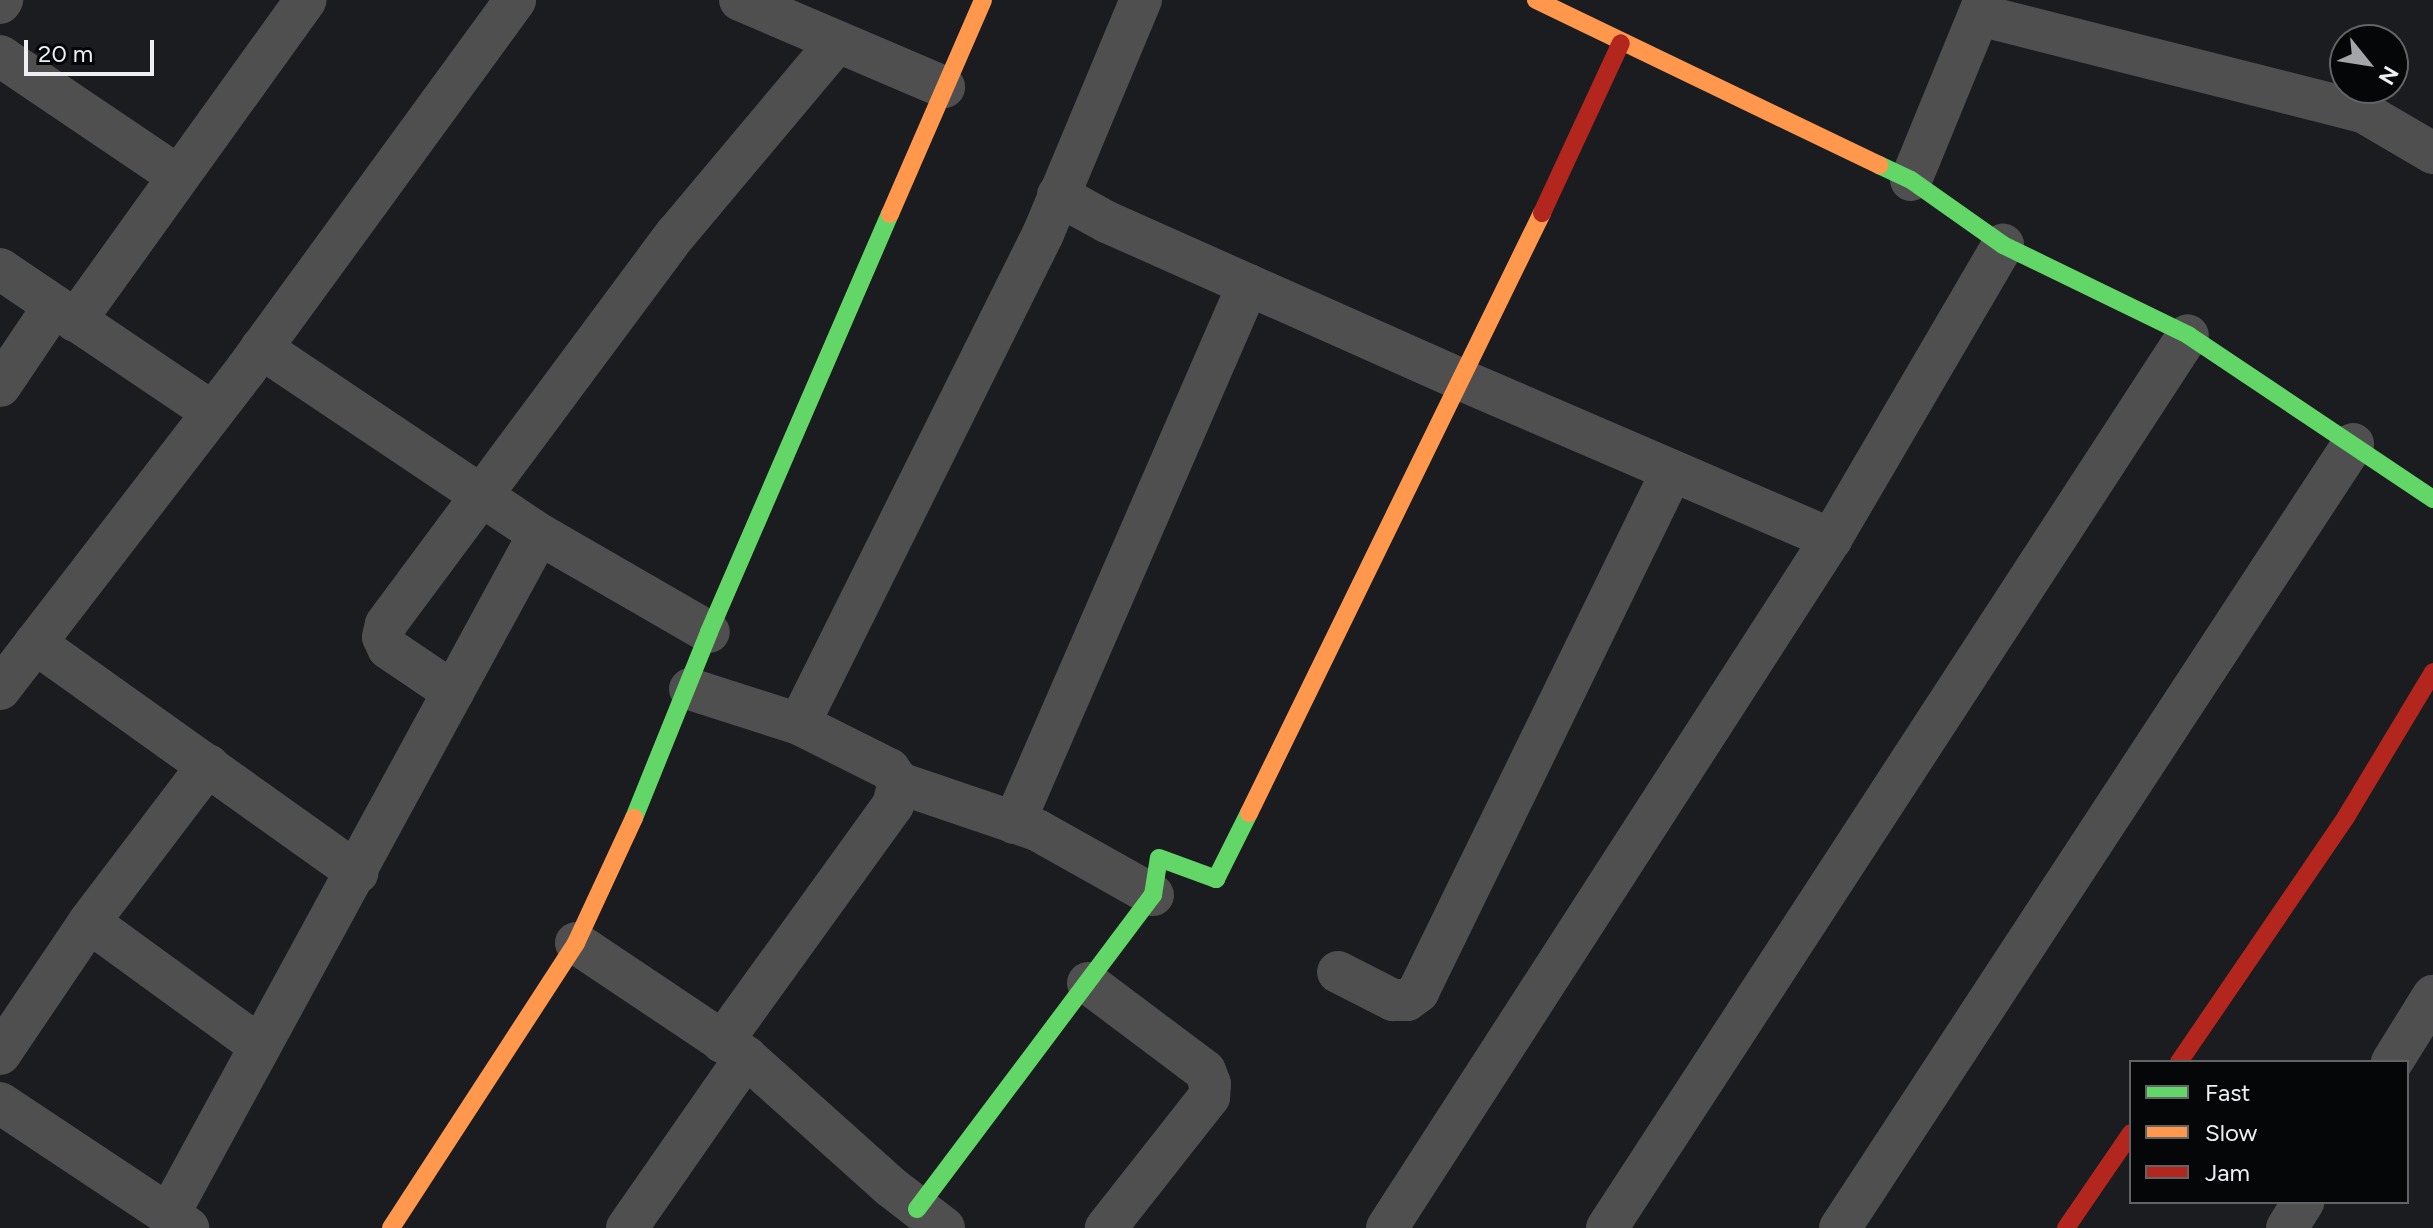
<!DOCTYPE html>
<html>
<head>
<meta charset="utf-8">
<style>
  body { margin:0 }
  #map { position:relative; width:2433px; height:1228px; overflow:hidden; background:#1a1c1f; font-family:Figtree,sans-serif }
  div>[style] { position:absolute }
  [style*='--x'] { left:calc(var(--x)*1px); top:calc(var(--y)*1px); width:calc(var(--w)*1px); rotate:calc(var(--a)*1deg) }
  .street>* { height:42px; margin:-21px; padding:0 21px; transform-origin:21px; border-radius:21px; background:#504f4f }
  .fast>* { height:18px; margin:-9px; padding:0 9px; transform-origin:9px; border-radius:9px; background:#63d668 }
  .slow>* { height:18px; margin:-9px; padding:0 9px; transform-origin:9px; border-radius:9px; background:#ff974d }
  .jam>* { height:18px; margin:-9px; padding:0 9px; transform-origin:9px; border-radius:9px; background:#b3261e }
  span { translate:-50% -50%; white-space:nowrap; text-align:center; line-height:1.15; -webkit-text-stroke:6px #050608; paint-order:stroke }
  .legend { position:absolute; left:2129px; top:1060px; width:280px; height:144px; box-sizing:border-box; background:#050608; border:2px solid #626366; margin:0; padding:10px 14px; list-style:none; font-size:24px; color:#edeff3 }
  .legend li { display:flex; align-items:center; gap:16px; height:40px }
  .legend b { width:40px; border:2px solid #626366 }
  .north { position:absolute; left:2329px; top:24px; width:80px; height:80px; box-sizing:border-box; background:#050608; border:2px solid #626366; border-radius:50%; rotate:120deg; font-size:22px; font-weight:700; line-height:32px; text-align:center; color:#edeff3 }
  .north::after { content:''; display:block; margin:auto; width:28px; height:36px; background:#a3a5a9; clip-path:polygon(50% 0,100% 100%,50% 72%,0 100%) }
  .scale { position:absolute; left:24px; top:40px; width:130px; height:36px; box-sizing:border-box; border:4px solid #edeff3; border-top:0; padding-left:10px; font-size:24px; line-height:28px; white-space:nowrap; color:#edeff3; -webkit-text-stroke:6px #050608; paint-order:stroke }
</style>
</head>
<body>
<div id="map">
  <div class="street">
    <div style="--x:740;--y:0;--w:222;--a:23.1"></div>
    <div style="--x:0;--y:3;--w:4;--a:-56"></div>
    <div style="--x:1979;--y:15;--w:396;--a:14.2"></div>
    <div style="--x:2363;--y:112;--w:81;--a:30.4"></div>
    <div style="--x:0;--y:56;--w:215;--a:34"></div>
    <div style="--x:1911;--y:180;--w:195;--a:-67.7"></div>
    <div style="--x:1058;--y:195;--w:56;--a:28.9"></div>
    <div style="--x:1107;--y:222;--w:391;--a:24"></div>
    <div style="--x:1464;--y:381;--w:400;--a:23.3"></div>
    <div style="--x:0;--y:269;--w:256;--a:34"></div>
    <div style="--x:75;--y:321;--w:395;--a:-54.3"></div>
    <div style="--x:261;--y:348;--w:334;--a:33.8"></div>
    <div style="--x:539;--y:534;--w:196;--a:30"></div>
    <div style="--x:0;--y:386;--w:97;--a:-56"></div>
    <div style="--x:35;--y:643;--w:396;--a:35.5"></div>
    <div style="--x:0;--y:689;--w:405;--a:-52.4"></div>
    <div style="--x:247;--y:368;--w:455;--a:-53.9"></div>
    <div style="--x:690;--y:689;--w:114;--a:17.8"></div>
    <div style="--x:799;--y:724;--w:101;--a:26.6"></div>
    <div style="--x:889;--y:769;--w:17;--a:54"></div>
    <div style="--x:899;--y:783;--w:146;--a:18.8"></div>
    <div style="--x:1037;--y:830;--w:133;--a:29.3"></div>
    <div style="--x:453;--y:692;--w:78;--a:-145.9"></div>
    <div style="--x:388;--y:648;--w:12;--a:-114"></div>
    <div style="--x:383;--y:637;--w:13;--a:-77"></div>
    <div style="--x:386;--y:624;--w:486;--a:-53.4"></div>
    <div style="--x:676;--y:234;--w:251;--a:-50"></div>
    <div style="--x:799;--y:724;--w:547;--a:-63.53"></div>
    <div style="--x:1043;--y:234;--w:254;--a:-67.3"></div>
    <div style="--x:1014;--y:823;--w:587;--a:-66.49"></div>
    <div style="--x:89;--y:922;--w:209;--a:36"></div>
    <div style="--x:576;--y:943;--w:205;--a:33.8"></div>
    <div style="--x:746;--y:1057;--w:195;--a:41.9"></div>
    <div style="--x:891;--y:1187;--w:67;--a:37.7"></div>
    <div style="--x:1338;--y:972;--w:62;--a:27"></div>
    <div style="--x:1393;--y:1000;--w:14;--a:0"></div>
    <div style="--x:1407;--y:1000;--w:14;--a:-36"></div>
    <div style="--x:1418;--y:992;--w:577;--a:-64.01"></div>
    <div style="--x:1088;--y:983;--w:146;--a:36.9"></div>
    <div style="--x:1205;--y:1071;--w:14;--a:69"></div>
    <div style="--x:1210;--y:1084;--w:13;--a:94"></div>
    <div style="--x:1209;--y:1097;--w:167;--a:128.2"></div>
    <div style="--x:722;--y:1042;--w:292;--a:-54.2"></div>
    <div style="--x:893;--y:805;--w:23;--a:-75"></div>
    <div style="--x:0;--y:1054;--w:159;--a:-56"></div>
    <div style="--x:89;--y:922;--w:197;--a:-52.8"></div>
    <div style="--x:2392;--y:1062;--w:78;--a:-58.2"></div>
    <div style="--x:0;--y:1103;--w:226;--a:33.6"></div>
    <div style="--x:169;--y:1214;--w:774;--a:-61.45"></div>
    <div style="--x:627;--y:1228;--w:208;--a:-55.2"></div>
    <div style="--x:1387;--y:1228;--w:820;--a:-57.2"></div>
    <div style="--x:1831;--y:539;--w:341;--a:-59.7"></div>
    <div style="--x:1607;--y:1228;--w:1065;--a:-56.95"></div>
    <div style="--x:1840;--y:1228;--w:937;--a:-56.8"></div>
    <div style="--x:2287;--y:1228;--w:31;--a:-58"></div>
  </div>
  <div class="fast">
    <div style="--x:1879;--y:165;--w:35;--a:25"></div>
    <div style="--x:1911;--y:180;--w:113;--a:35.2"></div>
    <div style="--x:2003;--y:245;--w:206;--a:25.9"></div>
    <div style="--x:2188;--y:335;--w:295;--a:33.8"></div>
    <div style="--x:634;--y:818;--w:201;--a:-68"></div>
    <div style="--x:709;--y:632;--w:456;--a:-66.6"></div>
    <div style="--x:917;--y:1209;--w:393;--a:-53.1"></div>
    <div style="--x:1153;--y:895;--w:37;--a:-81"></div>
    <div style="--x:1159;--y:858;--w:61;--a:20.2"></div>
    <div style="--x:1216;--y:879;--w:74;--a:-63.4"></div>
  </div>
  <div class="slow">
    <div style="--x:1536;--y:0;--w:381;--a:25.7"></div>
    <div style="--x:890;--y:214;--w:233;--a:-66.5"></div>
    <div style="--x:1249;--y:813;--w:668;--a:-63.97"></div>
    <div style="--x:391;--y:1228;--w:340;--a:-57"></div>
    <div style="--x:576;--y:943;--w:138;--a:-65.1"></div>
  </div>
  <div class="jam">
    <div style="--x:1542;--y:213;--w:187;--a:-65.1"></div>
    <div style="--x:2179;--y:1062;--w:297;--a:-55.7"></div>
    <div style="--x:2346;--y:817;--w:169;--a:-59"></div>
    <div style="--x:2066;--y:1228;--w:115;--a:-55.6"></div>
  </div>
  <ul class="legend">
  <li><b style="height:10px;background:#63d668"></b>Fast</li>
  <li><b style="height:10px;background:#ff974d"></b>Slow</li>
  <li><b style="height:10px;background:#b3261e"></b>Jam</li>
  </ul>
  <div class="north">N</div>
  <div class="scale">20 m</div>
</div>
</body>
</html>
